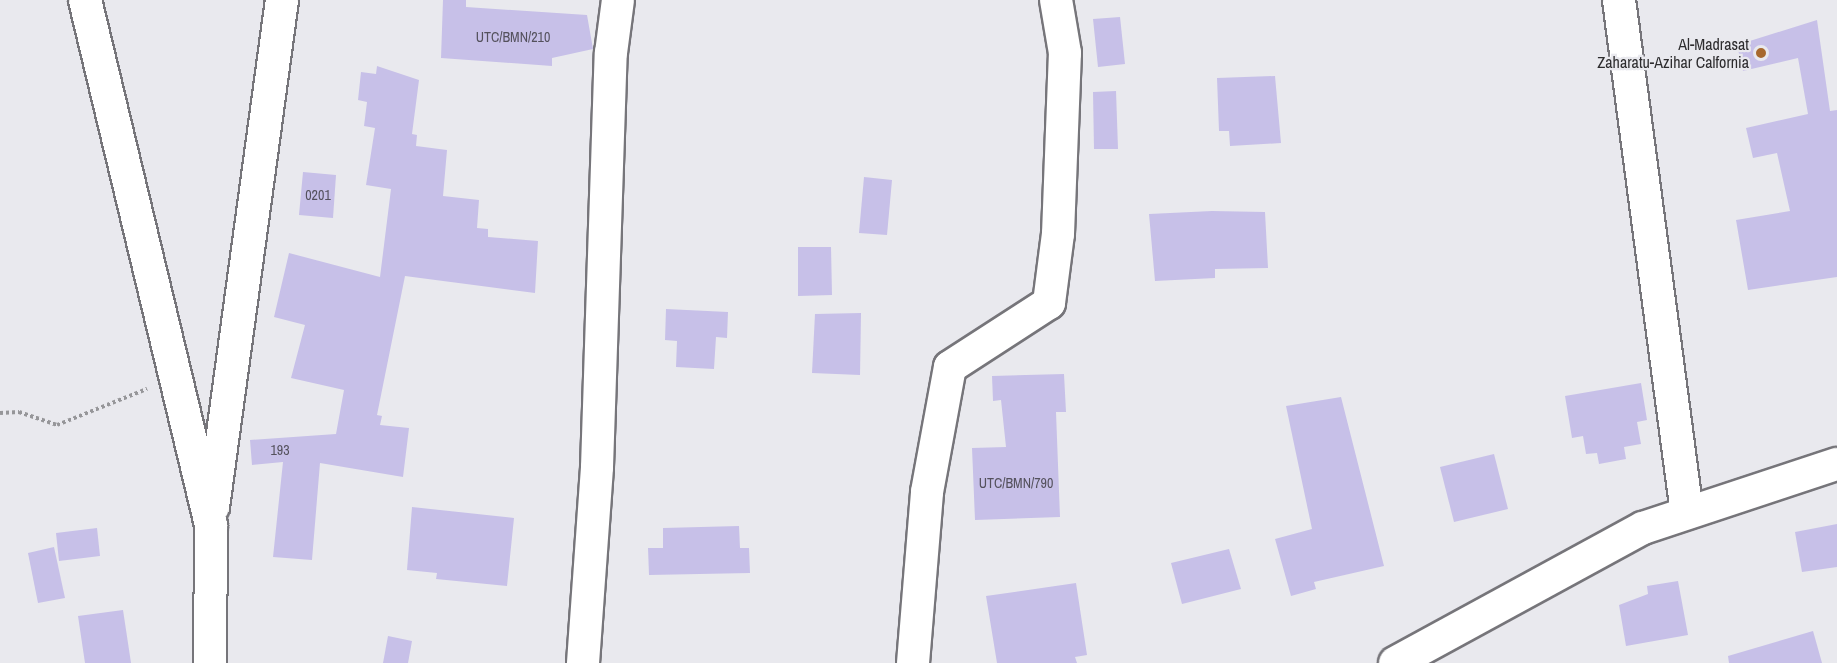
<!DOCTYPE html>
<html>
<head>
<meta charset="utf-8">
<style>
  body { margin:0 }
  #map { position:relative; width:1837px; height:663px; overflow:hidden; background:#e9e9ee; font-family:"Archivo Narrow",sans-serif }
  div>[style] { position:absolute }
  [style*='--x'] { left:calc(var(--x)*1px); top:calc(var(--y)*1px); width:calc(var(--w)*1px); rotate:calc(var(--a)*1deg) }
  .building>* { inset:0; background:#c7c0e8 }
  .path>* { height:4px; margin-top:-2px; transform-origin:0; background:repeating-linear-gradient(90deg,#969699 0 3px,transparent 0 6px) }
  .roads { filter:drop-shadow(2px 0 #76757a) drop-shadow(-2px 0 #76757a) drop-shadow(0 2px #76757a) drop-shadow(0 -2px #76757a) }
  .street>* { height:32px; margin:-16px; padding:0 16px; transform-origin:16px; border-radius:16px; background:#fff }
  .dots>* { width:16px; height:16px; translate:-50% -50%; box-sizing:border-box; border:3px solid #e9e9ee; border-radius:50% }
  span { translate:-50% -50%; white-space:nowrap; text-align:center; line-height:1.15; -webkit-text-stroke:4.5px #e9e9ee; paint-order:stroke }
  .number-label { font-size:14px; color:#54515c }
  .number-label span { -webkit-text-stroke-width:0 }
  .poi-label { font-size:16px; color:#2d2c2e }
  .right { translate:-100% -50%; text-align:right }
</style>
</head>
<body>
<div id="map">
  <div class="building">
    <div style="clip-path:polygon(443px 0,466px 0,466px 7px,587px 15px,593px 49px,552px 58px,552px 66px,441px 58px)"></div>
    <div style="clip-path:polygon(1120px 17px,1125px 64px,1098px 67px,1093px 19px)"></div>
    <div style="clip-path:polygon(1817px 20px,1830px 111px,1837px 110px,1837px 277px,1748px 290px,1736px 220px,1790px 211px,1777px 153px,1753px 158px,1746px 128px,1808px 114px,1798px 58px,1743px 71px,1737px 45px)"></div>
    <div style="clip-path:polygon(377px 66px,419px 80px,412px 134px,417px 135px,416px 146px,447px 150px,443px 196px,479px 200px,477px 228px,488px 229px,488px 237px,538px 241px,535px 293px,405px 276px,377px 415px,382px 416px,380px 425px,409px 428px,403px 477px,320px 463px,312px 560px,273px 557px,283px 462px,252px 465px,250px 440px,336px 434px,344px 390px,291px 378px,305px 325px,274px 317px,289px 253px,380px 277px,391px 189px,366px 185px,375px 128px,364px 126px,367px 102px,358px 100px,361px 72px,376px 74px)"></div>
    <div style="clip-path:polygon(1275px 76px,1281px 143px,1230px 146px,1229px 131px,1219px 131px,1217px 78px)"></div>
    <div style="clip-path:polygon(1116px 91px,1118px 149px,1094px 149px,1093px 92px)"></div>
    <div style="clip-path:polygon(303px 172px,336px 175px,333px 218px,299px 215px)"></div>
    <div style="clip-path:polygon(864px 177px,892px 180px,887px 235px,859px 233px)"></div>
    <div style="clip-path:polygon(1212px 211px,1265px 212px,1268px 268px,1215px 269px,1215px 278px,1155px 281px,1149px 214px)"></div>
    <div style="clip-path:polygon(798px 247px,831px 247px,832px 295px,798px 296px)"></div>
    <div style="clip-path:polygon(666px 309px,728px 312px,727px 338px,716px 337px,714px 369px,676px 367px,677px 341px,665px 340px)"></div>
    <div style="clip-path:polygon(861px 313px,860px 375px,812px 373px,815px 314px)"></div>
    <div style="clip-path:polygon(1064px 374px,1066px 412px,1056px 412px,1060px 517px,975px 520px,972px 448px,1006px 447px,1001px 400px,993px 401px,992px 376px)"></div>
    <div style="clip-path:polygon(1641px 383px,1647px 420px,1637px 422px,1641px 444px,1624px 447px,1626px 459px,1599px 464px,1597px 453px,1586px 454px,1583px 436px,1572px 438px,1565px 396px)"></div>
    <div style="clip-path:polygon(1341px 397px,1384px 566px,1314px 582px,1316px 589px,1291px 596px,1275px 539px,1312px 529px,1286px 406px)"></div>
    <div style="clip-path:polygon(1494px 454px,1508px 509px,1454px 522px,1440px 467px)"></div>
    <div style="clip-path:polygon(412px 507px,514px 518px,507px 586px,436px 579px,437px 573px,407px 570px)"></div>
    <div style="clip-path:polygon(1837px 524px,1837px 567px,1802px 572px,1795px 532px)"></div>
    <div style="clip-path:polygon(739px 526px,740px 548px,749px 548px,750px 573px,649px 575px,648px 548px,663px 548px,663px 528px)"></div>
    <div style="clip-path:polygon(97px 528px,100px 556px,59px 561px,56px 533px)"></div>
    <div style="clip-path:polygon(54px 547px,65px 598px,38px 603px,28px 553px)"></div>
    <div style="clip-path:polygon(1229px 549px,1241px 589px,1182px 604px,1171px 563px)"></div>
    <div style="clip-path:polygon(1678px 581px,1688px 635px,1626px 646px,1619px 605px,1648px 594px,1647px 586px)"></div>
    <div style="clip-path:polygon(1076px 583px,1087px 655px,1075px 657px,1077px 663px,997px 663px,986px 596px)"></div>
    <div style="clip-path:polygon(123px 610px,131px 663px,85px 663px,78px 616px)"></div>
    <div style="clip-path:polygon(1813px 631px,1822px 663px,1729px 663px,1728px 656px)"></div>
    <div style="clip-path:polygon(388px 636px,412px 641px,408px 663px,383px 663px)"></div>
  </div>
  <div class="path">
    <div style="--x:0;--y:413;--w:19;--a:-3"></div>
    <div style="--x:19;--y:412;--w:40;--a:18.9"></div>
    <div style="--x:57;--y:425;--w:97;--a:-21.8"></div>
  </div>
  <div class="roads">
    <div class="street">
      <div style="--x:85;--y:0;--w:540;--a:76.5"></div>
      <div style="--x:211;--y:525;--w:138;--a:90.4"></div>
      <div style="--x:1619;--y:0;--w:517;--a:82.45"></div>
      <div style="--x:213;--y:507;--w:512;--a:-82.25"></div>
      <div style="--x:583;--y:663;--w:196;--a:-85.9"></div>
      <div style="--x:597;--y:467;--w:414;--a:-88.1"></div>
      <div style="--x:611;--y:53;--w:53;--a:-82.5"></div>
      <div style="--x:913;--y:663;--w:172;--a:-85.3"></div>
      <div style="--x:927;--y:492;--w:127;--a:-79.6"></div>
      <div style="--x:950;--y:367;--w:118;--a:-32.9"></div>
      <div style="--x:1049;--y:303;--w:70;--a:-82.6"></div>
      <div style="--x:1058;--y:234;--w:181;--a:-87.8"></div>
      <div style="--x:1065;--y:53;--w:54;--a:-99.6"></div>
      <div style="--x:1395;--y:663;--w:282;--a:-28.6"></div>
      <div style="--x:1643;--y:528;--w:204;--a:-18.3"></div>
    </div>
  </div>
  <div class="dots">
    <div style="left:1761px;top:53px;background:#a7692e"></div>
  </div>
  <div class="number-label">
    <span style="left:513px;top:37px">UTC/BMN/210</span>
    <span style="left:318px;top:195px">0201</span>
    <span style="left:280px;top:450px">193</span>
    <span style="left:1016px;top:483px">UTC/BMN/790</span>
  </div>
  <div class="poi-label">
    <span class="right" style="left:1749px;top:53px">Al-Madrasat<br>Zaharatu-Azihar Calfornia</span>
  </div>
</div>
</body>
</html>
